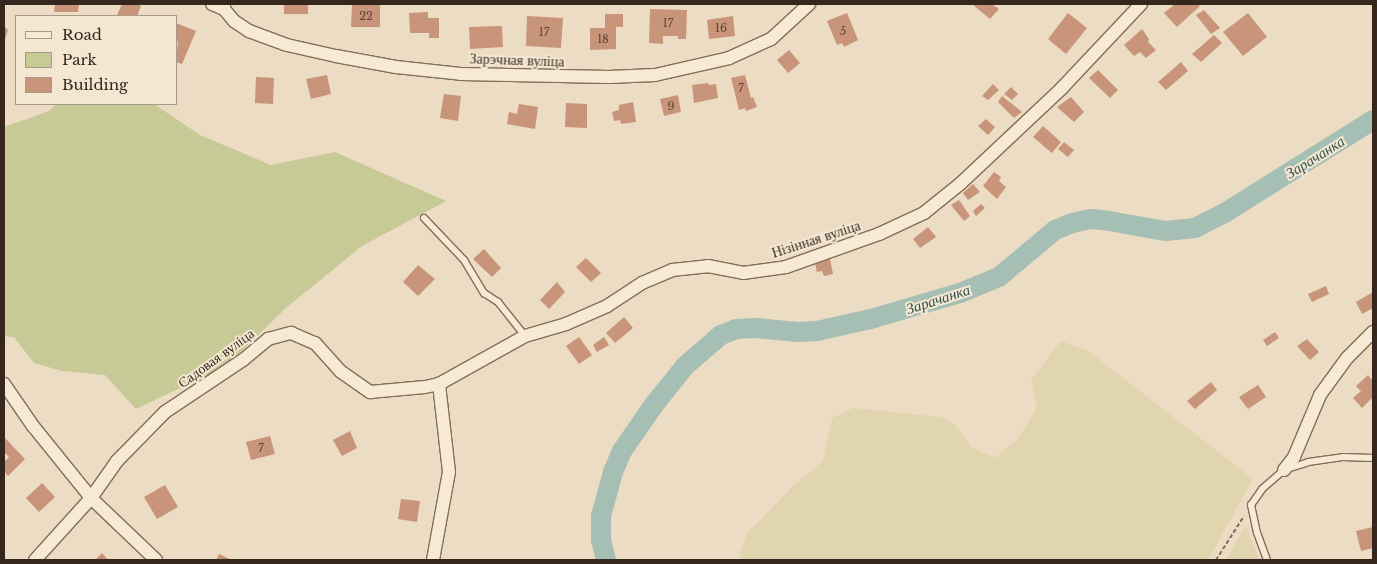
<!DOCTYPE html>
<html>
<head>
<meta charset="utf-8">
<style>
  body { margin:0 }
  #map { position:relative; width:1377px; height:564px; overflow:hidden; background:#ecdcc3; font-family:"Libre Baskerville",serif }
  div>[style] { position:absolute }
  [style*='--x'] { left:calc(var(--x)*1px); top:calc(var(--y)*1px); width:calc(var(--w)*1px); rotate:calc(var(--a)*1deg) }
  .farmland>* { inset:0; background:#e1d5b0 }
  .green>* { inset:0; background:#c7c997 }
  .river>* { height:20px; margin:-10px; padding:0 10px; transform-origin:10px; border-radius:10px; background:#a5bfb5 }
  .building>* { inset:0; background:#c8947a }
  .path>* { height:2px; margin-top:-1px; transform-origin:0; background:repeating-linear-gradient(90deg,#856d5a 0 4px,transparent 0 6.5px) }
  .roads { filter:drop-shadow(1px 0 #856d5a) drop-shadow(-1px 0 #856d5a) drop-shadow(0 1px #856d5a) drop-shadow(0 -1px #856d5a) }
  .service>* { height:6px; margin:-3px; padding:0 3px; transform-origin:3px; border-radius:3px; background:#f7ead5 }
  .minor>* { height:12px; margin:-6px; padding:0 6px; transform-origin:6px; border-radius:6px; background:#f7ead5 }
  span { translate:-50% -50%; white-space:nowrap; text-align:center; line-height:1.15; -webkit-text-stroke:4px #f4e7d2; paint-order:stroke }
  .number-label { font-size:11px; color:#5a4235 }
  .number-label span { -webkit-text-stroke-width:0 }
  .street-label { font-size:14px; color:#35271e }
  .water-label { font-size:15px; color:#2e544f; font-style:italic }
  .frame { position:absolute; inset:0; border:5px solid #35271e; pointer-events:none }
  .legend { position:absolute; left:15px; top:15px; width:162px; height:90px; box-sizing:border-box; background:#f4e7d2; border:1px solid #a89a8a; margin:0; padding:6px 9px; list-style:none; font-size:15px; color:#35271e }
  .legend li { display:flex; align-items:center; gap:10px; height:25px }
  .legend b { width:25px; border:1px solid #a89a8a }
</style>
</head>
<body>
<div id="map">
  <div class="farmland">
    <div style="clip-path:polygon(1061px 341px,1087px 350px,1253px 479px,1208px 560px,738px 560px,747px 533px,793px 486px,823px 461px,832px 418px,853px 408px,941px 417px,955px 425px,972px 448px,995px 458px,1019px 437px,1037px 407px,1031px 380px)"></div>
    <div style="clip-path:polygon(1246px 525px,1259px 560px,1226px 560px)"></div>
  </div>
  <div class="green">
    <div style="clip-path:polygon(56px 104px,154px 104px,200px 135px,271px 165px,335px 152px,446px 201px,362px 246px,286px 308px,226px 366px,136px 409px,105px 375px,62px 371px,34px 363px,14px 337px,4px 336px,4px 127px,49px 111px)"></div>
  </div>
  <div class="river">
    <div style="--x:606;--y:560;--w:21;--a:-104"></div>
    <div style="--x:601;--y:540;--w:24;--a:-90"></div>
    <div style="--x:601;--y:516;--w:46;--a:-74.7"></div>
    <div style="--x:613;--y:472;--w:23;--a:-67"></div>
    <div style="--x:622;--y:451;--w:55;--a:-55.4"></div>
    <div style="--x:653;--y:406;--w:51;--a:-51.3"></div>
    <div style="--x:685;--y:366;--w:48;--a:-40.7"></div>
    <div style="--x:721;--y:335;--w:17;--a:-21"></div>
    <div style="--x:737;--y:329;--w:18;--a:-3"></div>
    <div style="--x:755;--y:328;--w:43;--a:5.3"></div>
    <div style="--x:798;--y:332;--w:19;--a:-3"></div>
    <div style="--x:817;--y:331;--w:55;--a:-12.5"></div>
    <div style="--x:871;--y:319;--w:93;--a:-16.3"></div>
    <div style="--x:960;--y:293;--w:42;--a:-22.3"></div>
    <div style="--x:999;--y:277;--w:73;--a:-40"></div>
    <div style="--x:1055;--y:230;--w:18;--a:-22"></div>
    <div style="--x:1072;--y:223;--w:19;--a:-12"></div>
    <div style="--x:1091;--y:219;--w:18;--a:6"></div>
    <div style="--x:1109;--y:221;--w:58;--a:10"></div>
    <div style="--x:1166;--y:231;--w:29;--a:-6"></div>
    <div style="--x:1195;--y:228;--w:31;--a:-27"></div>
    <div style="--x:1223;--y:214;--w:177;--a:-32.1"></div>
  </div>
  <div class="building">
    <div style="clip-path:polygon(55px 4px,79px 4px,78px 12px,54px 12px)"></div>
    <div style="clip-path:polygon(122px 4px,136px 4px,141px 6px,137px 16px,121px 16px,117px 15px)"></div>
    <div style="clip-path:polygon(284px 4px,308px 4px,308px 14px,284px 14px)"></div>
    <div style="clip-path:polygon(352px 4px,380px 4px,380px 27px,351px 27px)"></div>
    <div style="clip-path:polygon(972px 4px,992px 4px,999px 9px,990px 19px)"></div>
    <div style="clip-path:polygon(1175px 4px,1197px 4px,1200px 6px,1177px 27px,1164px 13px)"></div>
    <div style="clip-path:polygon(650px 9px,687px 10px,686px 39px,678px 39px,678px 36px,663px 36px,663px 44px,649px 43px)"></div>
    <div style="clip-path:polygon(1204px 10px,1220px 28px,1211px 34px,1196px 15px)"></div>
    <div style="clip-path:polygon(428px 12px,428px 18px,439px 18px,439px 38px,429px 38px,429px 33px,410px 33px,409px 13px)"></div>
    <div style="clip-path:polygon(847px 13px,858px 40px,844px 47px,842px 43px,837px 45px,827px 21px)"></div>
    <div style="clip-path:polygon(1068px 13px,1087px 28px,1066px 54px,1048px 39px)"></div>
    <div style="clip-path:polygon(1248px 13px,1267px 37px,1243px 56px,1223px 32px)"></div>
    <div style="clip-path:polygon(605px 14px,623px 14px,623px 27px,616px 27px,616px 49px,590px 50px,590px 28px,605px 28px)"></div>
    <div style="clip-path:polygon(527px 16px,563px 18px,561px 48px,526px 46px)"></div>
    <div style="clip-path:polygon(733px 16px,735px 36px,709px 39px,707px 20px)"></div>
    <div style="clip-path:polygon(176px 23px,196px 31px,182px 64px,176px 62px,178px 42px,176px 41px)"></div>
    <div style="clip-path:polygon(4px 26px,8px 30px,4px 42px)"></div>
    <div style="clip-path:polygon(502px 26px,503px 47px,470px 49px,469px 27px)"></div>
    <div style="clip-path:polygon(1142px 29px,1149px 39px,1148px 42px,1156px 50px,1146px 58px,1140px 52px,1134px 56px,1124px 45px)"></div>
    <div style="clip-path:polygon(1214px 35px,1222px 43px,1201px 62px,1192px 54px)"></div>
    <div style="clip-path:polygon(789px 50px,800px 63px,788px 73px,777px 60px)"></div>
    <div style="clip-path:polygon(1181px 62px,1188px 71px,1166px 90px,1158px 82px)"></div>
    <div style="clip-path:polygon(1098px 70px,1118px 90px,1110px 98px,1089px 78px)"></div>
    <div style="clip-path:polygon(327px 75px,331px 94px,311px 99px,306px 79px)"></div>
    <div style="clip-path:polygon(745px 75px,751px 98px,753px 97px,757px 107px,746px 111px,745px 108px,739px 110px,731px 78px)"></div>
    <div style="clip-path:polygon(256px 77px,274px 78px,273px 104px,255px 103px)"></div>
    <div style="clip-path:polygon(708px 83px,709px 85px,716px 84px,718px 98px,694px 103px,692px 85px)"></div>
    <div style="clip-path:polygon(993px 84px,999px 90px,988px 100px,982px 96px)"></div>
    <div style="clip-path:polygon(1011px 87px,1018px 94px,1012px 100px,1004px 94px)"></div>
    <div style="clip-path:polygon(444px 94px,461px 96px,458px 121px,440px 118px)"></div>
    <div style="clip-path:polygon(678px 95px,681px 112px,664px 116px,660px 99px)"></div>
    <div style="clip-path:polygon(1002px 96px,1022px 112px,1014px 118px,998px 102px)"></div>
    <div style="clip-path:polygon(1071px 97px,1084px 112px,1074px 122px,1057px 107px)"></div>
    <div style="clip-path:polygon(633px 102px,636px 122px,621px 124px,620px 120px,614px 121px,612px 112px,619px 110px,619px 105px)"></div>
    <div style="clip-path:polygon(566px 103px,587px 104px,587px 128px,565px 127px)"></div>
    <div style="clip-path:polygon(519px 104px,538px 107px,535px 129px,507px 124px,509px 112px,517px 114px)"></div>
    <div style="clip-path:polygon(986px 119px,995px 127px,988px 135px,978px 126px)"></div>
    <div style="clip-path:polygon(1043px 126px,1061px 142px,1052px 153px,1033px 137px)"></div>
    <div style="clip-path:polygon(1064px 142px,1074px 150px,1068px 157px,1058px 149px)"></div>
    <div style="clip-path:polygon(994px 172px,1001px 177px,999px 181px,1006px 187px,997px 199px,983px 186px)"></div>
    <div style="clip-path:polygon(973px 184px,980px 192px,968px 200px,963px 193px)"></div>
    <div style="clip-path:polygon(959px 200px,970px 216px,964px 221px,951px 205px)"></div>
    <div style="clip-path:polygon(981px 204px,985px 208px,976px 216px,973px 211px)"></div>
    <div style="clip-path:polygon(928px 227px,936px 237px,920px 248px,913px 239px)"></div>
    <div style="clip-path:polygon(484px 249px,501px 268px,492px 277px,473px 259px)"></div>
    <div style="clip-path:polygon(586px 258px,601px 273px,591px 282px,576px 267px)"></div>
    <div style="clip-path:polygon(830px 259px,833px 274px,824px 276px,822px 271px,817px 272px,815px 263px)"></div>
    <div style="clip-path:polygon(418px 265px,435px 279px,418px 296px,403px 282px)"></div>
    <div style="clip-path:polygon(557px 282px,565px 292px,549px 309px,540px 300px)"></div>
    <div style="clip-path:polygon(1326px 286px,1329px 294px,1312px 302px,1308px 294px)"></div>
    <div style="clip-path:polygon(1373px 292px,1373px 308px,1362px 314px,1356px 302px)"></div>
    <div style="clip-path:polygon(624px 317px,633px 328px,615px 343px,606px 333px)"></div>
    <div style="clip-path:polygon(1275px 332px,1279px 338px,1267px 346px,1263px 340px)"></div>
    <div style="clip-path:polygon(579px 337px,592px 355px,579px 364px,566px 346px)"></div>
    <div style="clip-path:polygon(604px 337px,609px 345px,597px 352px,593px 345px)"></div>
    <div style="clip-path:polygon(1307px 339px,1319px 352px,1310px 360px,1297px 346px)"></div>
    <div style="clip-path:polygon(1368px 375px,1373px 381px,1373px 397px,1362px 408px,1353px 398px,1361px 391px,1356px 386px)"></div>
    <div style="clip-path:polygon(1211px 382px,1217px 390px,1195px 409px,1187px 401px)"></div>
    <div style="clip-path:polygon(1258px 385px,1266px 397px,1248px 409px,1239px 397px)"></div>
    <div style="clip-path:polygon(350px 431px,357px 448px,342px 456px,333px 440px)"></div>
    <div style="clip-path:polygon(270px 436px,275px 454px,251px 460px,246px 442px)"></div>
    <div style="clip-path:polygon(4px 437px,25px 459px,8px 476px,4px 471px,4px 462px,9px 457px,4px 452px)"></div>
    <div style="clip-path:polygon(42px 483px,55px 497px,39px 512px,26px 498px)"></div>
    <div style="clip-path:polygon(165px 485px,178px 507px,157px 519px,144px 497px)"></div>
    <div style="clip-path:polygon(401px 499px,420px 501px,417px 522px,398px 519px)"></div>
    <div style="clip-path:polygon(1373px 527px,1373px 548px,1361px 551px,1356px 531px)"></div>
    <div style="clip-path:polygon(102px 553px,108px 560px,95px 560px)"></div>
    <div style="clip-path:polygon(219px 554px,232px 560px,216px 560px)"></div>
  </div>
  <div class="path">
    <div style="--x:1216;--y:560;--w:52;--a:-57.5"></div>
  </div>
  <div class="roads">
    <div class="service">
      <div style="--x:424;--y:218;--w:58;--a:46.4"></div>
      <div style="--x:464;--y:260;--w:39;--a:59"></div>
      <div style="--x:484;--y:293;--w:17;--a:33"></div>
      <div style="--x:498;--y:302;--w:43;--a:51.5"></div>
      <div style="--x:1267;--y:560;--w:29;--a:-110"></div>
      <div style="--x:1257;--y:533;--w:29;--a:-102"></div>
      <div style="--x:1251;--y:505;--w:19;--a:-55"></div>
      <div style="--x:1262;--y:489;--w:29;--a:-41"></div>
      <div style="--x:1284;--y:470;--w:25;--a:-18"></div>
      <div style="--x:1308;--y:462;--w:35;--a:-8"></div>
      <div style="--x:1343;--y:457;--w:30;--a:2"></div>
    </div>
    <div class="minor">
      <div style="--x:212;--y:4;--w:13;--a:23"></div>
      <div style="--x:224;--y:4;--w:5;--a:90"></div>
      <div style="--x:224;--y:9;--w:16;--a:50"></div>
      <div style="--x:234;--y:21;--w:18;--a:34"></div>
      <div style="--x:249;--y:31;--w:40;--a:20.2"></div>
      <div style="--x:287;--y:45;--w:50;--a:12.7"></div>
      <div style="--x:336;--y:56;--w:61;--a:10.4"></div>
      <div style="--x:396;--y:67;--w:65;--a:6.1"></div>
      <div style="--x:461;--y:74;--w:148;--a:1.2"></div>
      <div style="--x:609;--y:77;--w:46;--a:-2.5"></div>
      <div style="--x:655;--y:75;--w:76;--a:-12.9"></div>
      <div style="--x:729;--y:58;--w:46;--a:-24.3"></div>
      <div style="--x:771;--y:39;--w:52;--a:-42.6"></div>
      <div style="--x:4;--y:384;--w:51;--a:55.4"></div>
      <div style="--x:33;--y:426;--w:92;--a:51.1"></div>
      <div style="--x:91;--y:498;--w:90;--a:43.6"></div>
      <div style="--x:1284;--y:470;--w:16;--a:-52"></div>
      <div style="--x:1294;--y:457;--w:67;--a:-67.2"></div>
      <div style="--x:1320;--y:395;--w:46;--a:-53.9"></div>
      <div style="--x:1347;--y:358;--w:37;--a:-45"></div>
      <div style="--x:35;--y:560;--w:84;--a:-47.9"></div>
      <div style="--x:91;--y:498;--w:45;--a:-54.9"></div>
      <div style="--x:117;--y:461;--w:69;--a:-45.6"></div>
      <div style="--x:165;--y:412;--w:94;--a:-33.7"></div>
      <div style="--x:243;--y:360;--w:33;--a:-40"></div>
      <div style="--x:268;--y:339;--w:24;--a:-15"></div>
      <div style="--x:291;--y:333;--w:26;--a:23"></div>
      <div style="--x:315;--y:343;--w:38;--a:48"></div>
      <div style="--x:340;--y:371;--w:37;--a:35"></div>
      <div style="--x:370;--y:392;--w:55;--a:-5.2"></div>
      <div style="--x:425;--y:387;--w:14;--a:-12"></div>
      <div style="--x:439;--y:384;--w:98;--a:-29.2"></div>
      <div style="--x:525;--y:336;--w:43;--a:-16.3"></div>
      <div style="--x:566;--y:324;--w:45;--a:-23.7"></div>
      <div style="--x:607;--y:306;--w:42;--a:-33.3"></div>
      <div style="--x:642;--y:283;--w:33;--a:-23"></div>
      <div style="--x:672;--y:270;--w:36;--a:-6"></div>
      <div style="--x:708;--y:266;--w:36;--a:11"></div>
      <div style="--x:743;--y:273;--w:43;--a:-7.9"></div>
      <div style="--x:786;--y:267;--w:99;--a:-19.5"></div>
      <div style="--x:879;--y:234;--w:50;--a:-25"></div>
      <div style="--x:924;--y:213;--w:46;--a:-38.9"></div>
      <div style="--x:960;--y:184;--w:139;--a:-43.2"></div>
      <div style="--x:1061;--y:89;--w:117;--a:-46.7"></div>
      <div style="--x:433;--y:560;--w:89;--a:-79.7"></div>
      <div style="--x:449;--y:472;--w:89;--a:-96.5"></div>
    </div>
  </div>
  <div class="number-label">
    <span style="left:366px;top:16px">22</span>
    <span style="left:668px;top:23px">17</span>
    <span style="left:721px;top:28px">16</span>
    <span style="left:843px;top:31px">5</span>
    <span style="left:544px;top:32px">17</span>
    <span style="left:603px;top:39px">18</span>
    <span style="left:741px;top:88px">7</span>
    <span style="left:671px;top:106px">9</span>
    <span style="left:261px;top:448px">7</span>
  </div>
  <div class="street-label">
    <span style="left:517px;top:60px;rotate:2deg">Зарэчная вуліца</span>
    <span style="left:816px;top:239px;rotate:-18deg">Нізінная вуліца</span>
    <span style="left:216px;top:358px;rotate:-36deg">Садовая вуліца</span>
  </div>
  <div class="water-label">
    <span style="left:1315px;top:157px;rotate:-32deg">Зарачанка</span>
    <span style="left:938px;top:299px;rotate:-18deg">Зарачанка</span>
  </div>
  <div class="frame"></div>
  <ul class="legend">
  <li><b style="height:6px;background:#f7ead5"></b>Road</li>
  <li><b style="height:14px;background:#c7c997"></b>Park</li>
  <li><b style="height:14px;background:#c8947a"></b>Building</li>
  </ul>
</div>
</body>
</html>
